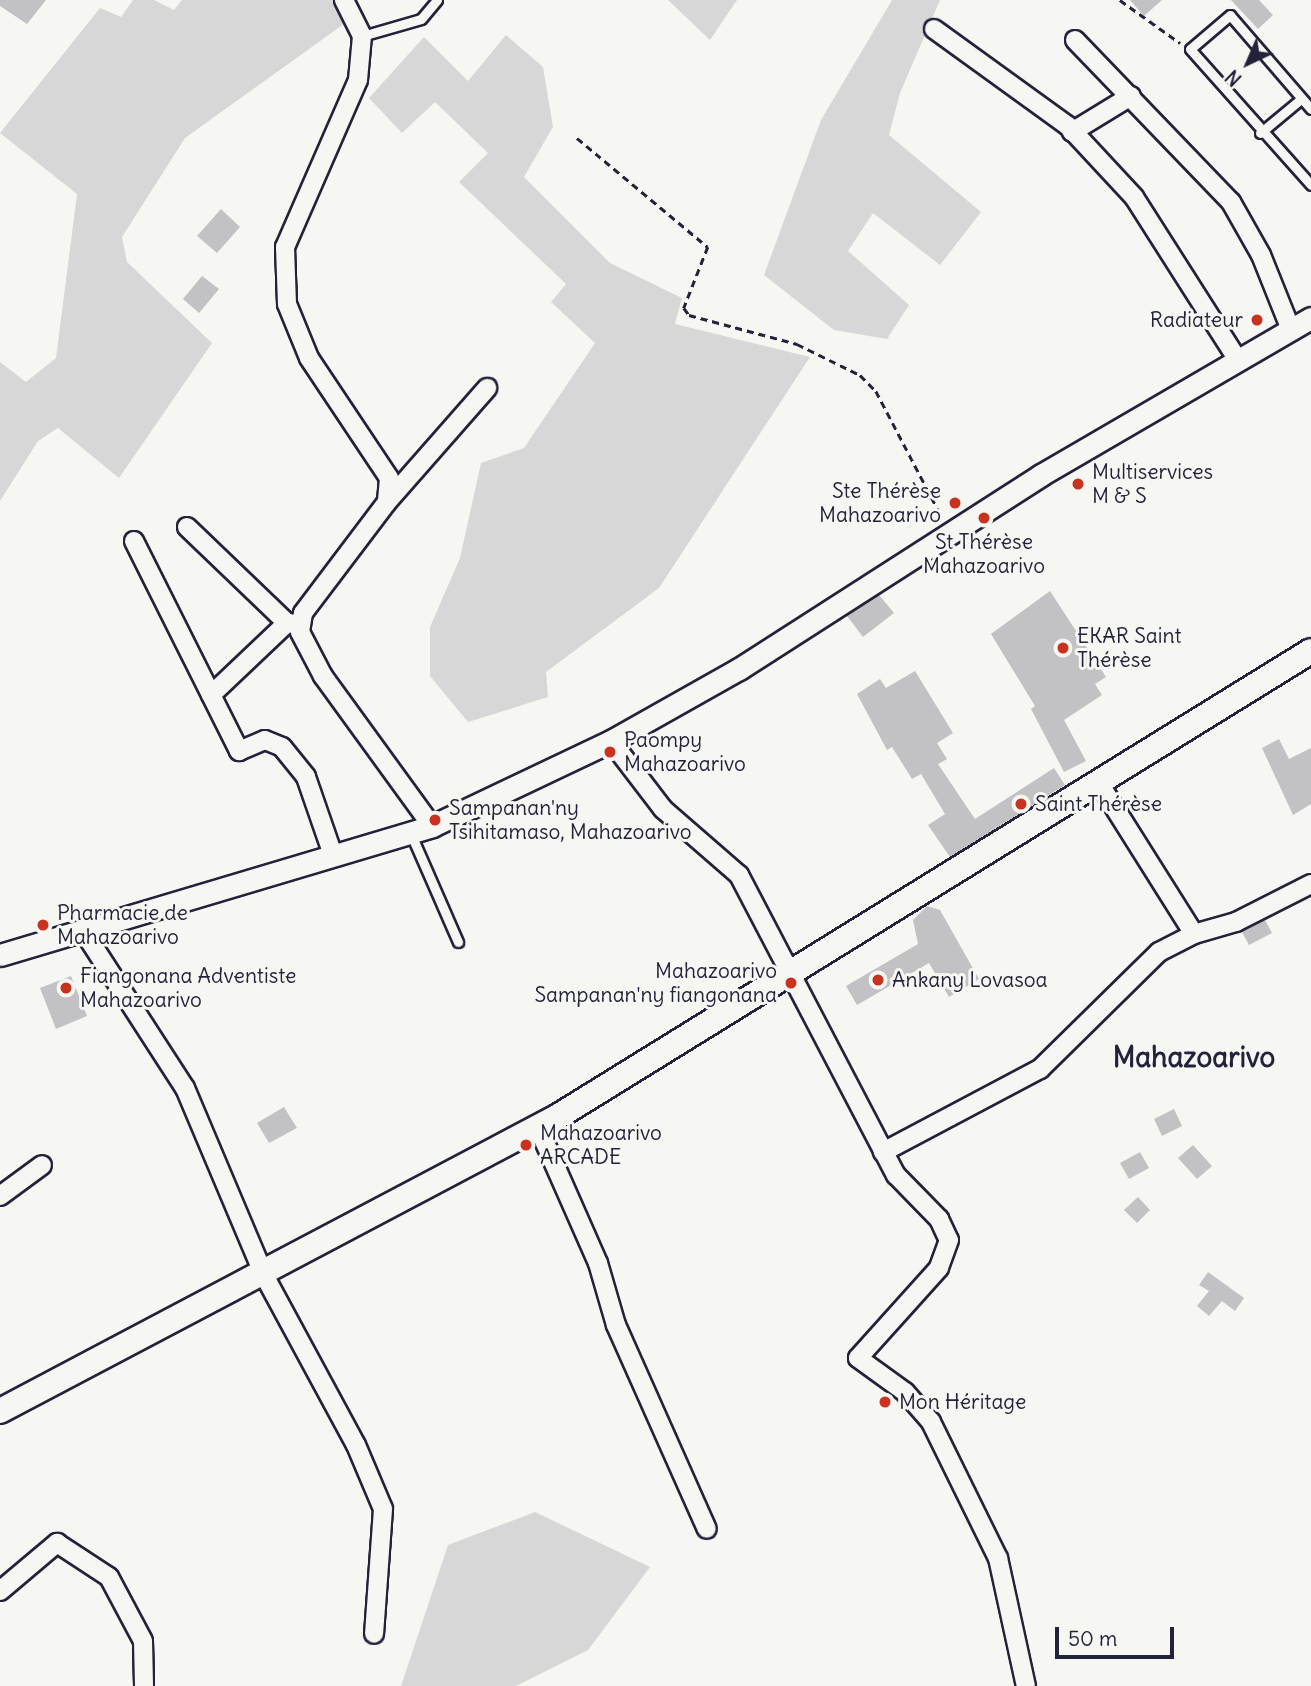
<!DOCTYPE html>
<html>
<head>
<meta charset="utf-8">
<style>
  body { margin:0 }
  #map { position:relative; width:1311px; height:1686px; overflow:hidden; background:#f6f6f2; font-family:Delius,sans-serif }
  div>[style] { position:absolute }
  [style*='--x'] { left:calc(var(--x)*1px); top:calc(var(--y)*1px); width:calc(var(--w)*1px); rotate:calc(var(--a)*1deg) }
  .green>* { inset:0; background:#d7d7d7 }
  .building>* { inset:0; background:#c2c2c4 }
  .path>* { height:2.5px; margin-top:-1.25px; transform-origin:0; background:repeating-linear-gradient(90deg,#22223b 0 7px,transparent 0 12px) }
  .roads { filter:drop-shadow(2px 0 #22223b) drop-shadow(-2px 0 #22223b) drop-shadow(0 2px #22223b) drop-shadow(0 -2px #22223b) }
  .service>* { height:9px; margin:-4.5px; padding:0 4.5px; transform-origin:4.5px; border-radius:4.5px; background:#f6f6f2 }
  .minor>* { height:18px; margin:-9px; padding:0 9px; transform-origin:9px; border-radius:9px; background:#f6f6f2 }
  .tertiary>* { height:21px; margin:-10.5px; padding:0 10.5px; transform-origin:10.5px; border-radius:10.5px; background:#f6f6f2 }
  .secondary>* { height:24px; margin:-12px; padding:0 12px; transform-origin:12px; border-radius:12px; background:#f6f6f2 }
  .dots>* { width:19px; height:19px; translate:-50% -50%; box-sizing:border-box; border:4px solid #f6f6f2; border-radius:50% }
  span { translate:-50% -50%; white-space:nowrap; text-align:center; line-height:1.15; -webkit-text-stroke:6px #f6f6f2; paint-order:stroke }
  .poi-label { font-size:21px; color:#22223b }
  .right { translate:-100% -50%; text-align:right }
  .left { translate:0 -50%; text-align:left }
  .district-label { font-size:28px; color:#22223b; font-weight:700 }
  .north { position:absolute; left:1213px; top:28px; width:70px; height:70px; -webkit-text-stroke:5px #f6f6f2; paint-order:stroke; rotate:224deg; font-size:19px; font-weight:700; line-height:28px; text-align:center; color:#22223b }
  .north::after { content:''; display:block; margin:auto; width:24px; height:32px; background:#22223b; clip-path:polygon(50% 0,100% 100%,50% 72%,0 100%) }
  .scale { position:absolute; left:1055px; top:1627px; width:119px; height:32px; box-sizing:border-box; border:4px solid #22223b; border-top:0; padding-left:9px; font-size:21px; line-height:24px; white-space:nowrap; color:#22223b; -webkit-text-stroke:5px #f6f6f2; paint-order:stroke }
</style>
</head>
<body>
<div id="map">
  <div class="green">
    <div style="clip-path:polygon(133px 0,154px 0,174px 10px,182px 0,344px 0,355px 16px,185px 138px,122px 237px,127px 262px,212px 343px,119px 478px,58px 428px,38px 441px,0 501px,0 362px,26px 382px,56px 358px,77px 194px,0 133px,100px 8px,121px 17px)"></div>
    <div style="clip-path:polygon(668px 0,737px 0,710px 40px)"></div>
    <div style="clip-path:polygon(892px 0,940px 0,900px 93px,889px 135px,981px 212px,940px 265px,873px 213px,848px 251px,909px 305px,887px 339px,834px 330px,764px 275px,821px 120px)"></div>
    <div style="clip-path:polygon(506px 35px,543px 67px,553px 127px,524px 177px,610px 263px,682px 298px,675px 324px,810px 357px,659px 588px,546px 672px,548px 697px,468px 722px,430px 676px,430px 627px,460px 558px,481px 463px,524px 448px,595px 343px,551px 302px,566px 284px,459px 182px,488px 153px,435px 102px,402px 133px,369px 98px,424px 37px,468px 81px)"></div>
    <div style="clip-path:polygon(535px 1512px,650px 1567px,588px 1650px,516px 1686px,401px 1686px,448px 1545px)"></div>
  </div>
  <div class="building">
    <div style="clip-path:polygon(0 0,46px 0,27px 24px,0 6px)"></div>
    <div style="clip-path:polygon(1130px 0,1162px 0,1144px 16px)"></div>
    <div style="clip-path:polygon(1231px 0,1259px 0,1273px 15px,1258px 29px)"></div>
    <div style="clip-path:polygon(221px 209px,240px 227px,217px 253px,197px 236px)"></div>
    <div style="clip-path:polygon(202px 276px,219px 289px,199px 313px,183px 299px)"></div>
    <div style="clip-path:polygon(1050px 591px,1106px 677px,1095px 684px,1102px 695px,1064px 720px,1086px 761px,1064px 772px,1031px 709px,1035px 706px,991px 634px)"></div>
    <div style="clip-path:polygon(879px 595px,894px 613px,863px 637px,847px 616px)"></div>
    <div style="clip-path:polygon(915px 671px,953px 733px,937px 743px,947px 759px,938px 764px,975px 819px,1054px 768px,1065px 785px,950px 857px,928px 825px,945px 814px,921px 774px,912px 779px,892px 747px,887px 750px,857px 694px,880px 679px,886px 688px)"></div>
    <div style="clip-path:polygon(1279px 739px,1289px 759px,1311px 748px,1311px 804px,1293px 815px,1262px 748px)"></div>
    <div style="clip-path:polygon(927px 906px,940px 910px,979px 979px,949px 997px,929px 963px,857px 1005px,846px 986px,918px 944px,913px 920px)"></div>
    <div style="clip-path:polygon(1265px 920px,1272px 933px,1249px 945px,1242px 932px)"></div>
    <div style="clip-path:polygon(71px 976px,87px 1016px,56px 1029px,40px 988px)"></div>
    <div style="clip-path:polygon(284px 1107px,297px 1128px,269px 1143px,257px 1123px)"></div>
    <div style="clip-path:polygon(1174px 1109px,1182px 1126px,1162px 1136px,1154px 1119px)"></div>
    <div style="clip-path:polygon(1193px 1145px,1212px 1166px,1197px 1179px,1178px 1158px)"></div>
    <div style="clip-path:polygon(1140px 1152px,1149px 1168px,1129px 1179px,1120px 1163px)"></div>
    <div style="clip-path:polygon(1138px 1197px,1150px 1210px,1137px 1223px,1124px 1210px)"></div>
    <div style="clip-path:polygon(1208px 1272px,1244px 1298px,1235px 1311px,1222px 1301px,1209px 1316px,1197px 1306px,1209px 1291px,1199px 1285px)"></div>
  </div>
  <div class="path">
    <div style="--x:1120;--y:0;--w:74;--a:35.6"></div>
    <div style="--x:577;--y:138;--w:170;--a:39.8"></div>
    <div style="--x:708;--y:247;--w:66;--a:111.5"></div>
    <div style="--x:684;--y:308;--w:9;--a:54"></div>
    <div style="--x:689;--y:315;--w:112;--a:15"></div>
    <div style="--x:797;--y:344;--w:70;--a:26.2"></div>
    <div style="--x:860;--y:375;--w:23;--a:45"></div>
    <div style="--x:876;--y:391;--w:142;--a:62.4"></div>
  </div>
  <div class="roads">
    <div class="service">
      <div style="--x:362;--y:36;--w:61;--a:-16.1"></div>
      <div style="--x:421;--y:19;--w:25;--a:-50"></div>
      <div style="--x:1311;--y:109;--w:124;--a:-130.8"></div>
      <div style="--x:1230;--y:15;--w:52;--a:139.6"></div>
      <div style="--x:1190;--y:49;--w:182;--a:48.3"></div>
      <div style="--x:1260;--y:133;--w:53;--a:-39.7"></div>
      <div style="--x:410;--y:832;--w:120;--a:66.4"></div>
    </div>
    <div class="minor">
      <div style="--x:344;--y:0;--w:40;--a:63.4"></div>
      <div style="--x:362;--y:36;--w:44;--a:95.2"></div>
      <div style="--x:358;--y:80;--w:182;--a:113.6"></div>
      <div style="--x:285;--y:247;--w:57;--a:88"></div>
      <div style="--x:287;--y:304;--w:58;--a:67.8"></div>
      <div style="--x:309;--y:358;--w:144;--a:56.3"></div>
      <div style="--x:389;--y:478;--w:24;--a:95"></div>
      <div style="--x:387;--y:502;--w:139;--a:127.1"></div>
      <div style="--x:303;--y:613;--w:19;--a:99"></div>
      <div style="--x:300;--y:632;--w:50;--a:62.4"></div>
      <div style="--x:323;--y:676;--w:185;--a:54"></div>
      <div style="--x:934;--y:29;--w:165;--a:35.9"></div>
      <div style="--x:1068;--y:126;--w:97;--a:47.1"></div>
      <div style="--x:1134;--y:197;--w:190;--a:57.5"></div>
      <div style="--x:1075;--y:40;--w:225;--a:46.1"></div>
      <div style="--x:1231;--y:202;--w:61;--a:60.5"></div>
      <div style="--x:1261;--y:255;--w:81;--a:68.2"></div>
      <div style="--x:1072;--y:132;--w:69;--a:-31.4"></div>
      <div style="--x:387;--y:502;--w:152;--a:-48.7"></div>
      <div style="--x:187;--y:527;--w:139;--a:43.8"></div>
      <div style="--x:134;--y:541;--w:235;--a:63.4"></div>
      <div style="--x:239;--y:751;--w:28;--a:-23"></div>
      <div style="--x:265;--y:740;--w:18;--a:22"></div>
      <div style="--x:282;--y:747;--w:38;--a:51"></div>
      <div style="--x:306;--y:777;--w:83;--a:70.9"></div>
      <div style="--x:211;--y:695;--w:105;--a:-43.5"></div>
      <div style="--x:287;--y:623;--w:10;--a:6"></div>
      <div style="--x:611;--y:741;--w:86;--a:52.6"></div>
      <div style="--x:663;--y:809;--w:101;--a:41"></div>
      <div style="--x:739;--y:875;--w:339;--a:62.4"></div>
      <div style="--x:896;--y:1175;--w:62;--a:45.7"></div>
      <div style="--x:939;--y:1219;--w:23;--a:65"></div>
      <div style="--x:949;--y:1240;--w:30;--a:110"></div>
      <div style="--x:939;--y:1268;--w:121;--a:132"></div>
      <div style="--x:858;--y:1358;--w:58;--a:35.9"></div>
      <div style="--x:905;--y:1392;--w:40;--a:49"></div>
      <div style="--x:931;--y:1422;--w:152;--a:63.8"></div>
      <div style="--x:998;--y:1558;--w:131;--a:77.7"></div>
      <div style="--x:1099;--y:783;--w:178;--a:57.8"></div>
      <div style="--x:1194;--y:934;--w:44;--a:-15.9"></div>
      <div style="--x:1236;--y:922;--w:84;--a:-26.9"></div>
      <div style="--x:82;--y:929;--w:189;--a:57.1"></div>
      <div style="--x:185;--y:1088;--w:203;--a:67.1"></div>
      <div style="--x:264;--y:1275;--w:193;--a:61.6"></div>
      <div style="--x:356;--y:1445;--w:69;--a:67.1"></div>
      <div style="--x:383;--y:1509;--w:125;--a:94.1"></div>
      <div style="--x:538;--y:1127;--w:149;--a:66.2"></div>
      <div style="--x:598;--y:1263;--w:65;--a:73.8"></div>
      <div style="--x:616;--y:1325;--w:223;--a:66"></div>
      <div style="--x:883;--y:1152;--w:178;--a:-27.9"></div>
      <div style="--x:1040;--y:1069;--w:167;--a:-44.5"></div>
      <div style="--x:1159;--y:952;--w:39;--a:-27"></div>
      <div style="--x:0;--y:1196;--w:52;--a:-36.4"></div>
      <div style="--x:0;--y:1591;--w:75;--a:-40.1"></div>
      <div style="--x:57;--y:1543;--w:62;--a:33.2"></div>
      <div style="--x:109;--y:1577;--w:72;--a:62"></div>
      <div style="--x:143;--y:1641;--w:45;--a:88.7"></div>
    </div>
    <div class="tertiary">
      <div style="--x:0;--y:955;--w:451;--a:-16.6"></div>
      <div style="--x:432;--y:826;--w:198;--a:-25.4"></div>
      <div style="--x:611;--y:741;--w:147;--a:-29.4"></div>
      <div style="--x:739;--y:669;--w:359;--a:-32.7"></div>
      <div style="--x:1041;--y:475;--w:312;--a:-30.2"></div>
    </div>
    <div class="secondary">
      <div style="--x:0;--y:1411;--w:630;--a:-27.83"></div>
      <div style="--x:557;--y:1117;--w:886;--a:-31.72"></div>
    </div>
  </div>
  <div class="dots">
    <div style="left:1257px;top:320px;background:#c8321e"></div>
    <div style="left:1078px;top:484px;background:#c8321e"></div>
    <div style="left:955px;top:503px;background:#c8321e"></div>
    <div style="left:984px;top:518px;background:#c8321e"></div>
    <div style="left:1063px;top:648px;background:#c8321e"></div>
    <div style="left:610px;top:752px;background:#c8321e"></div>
    <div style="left:1021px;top:804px;background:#c8321e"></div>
    <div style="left:435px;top:820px;background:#c8321e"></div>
    <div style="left:43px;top:925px;background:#c8321e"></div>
    <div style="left:878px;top:980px;background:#c8321e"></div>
    <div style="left:791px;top:983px;background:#c8321e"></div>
    <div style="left:66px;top:988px;background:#c8321e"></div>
    <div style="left:526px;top:1145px;background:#c8321e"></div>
    <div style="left:885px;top:1402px;background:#c8321e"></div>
  </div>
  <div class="poi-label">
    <span class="right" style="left:1243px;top:320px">Radiateur</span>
    <span class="left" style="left:1092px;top:484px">Multiservices<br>M &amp; S</span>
    <span class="right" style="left:941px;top:503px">Ste Thérèse<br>Mahazoarivo</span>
    <span style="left:984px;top:554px">St Thérèse<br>Mahazoarivo</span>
    <span class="left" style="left:1077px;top:648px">EKAR Saint<br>Thérèse</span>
    <span class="left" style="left:624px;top:752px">Paompy<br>Mahazoarivo</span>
    <span class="left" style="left:1035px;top:804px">Saint Thérèse</span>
    <span class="left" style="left:449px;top:820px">Sampanan'ny<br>Tsihitamaso, Mahazoarivo</span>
    <span class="left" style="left:57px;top:925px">Pharmacie de<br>Mahazoarivo</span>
    <span class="right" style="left:777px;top:983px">Mahazoarivo<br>Sampanan'ny fiangonana</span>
    <span class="left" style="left:80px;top:988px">Fiangonana Adventiste<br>Mahazoarivo</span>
    <span class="left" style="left:892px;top:980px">Ankany Lovasoa</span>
    <span class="left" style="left:540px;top:1145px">Mahazoarivo<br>ARCADE</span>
    <span class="left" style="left:899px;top:1402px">Mon Héritage</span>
  </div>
  <div class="district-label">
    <span style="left:1194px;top:1057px">Mahazoarivo</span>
  </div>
  <div class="north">N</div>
  <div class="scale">50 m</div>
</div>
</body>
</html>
